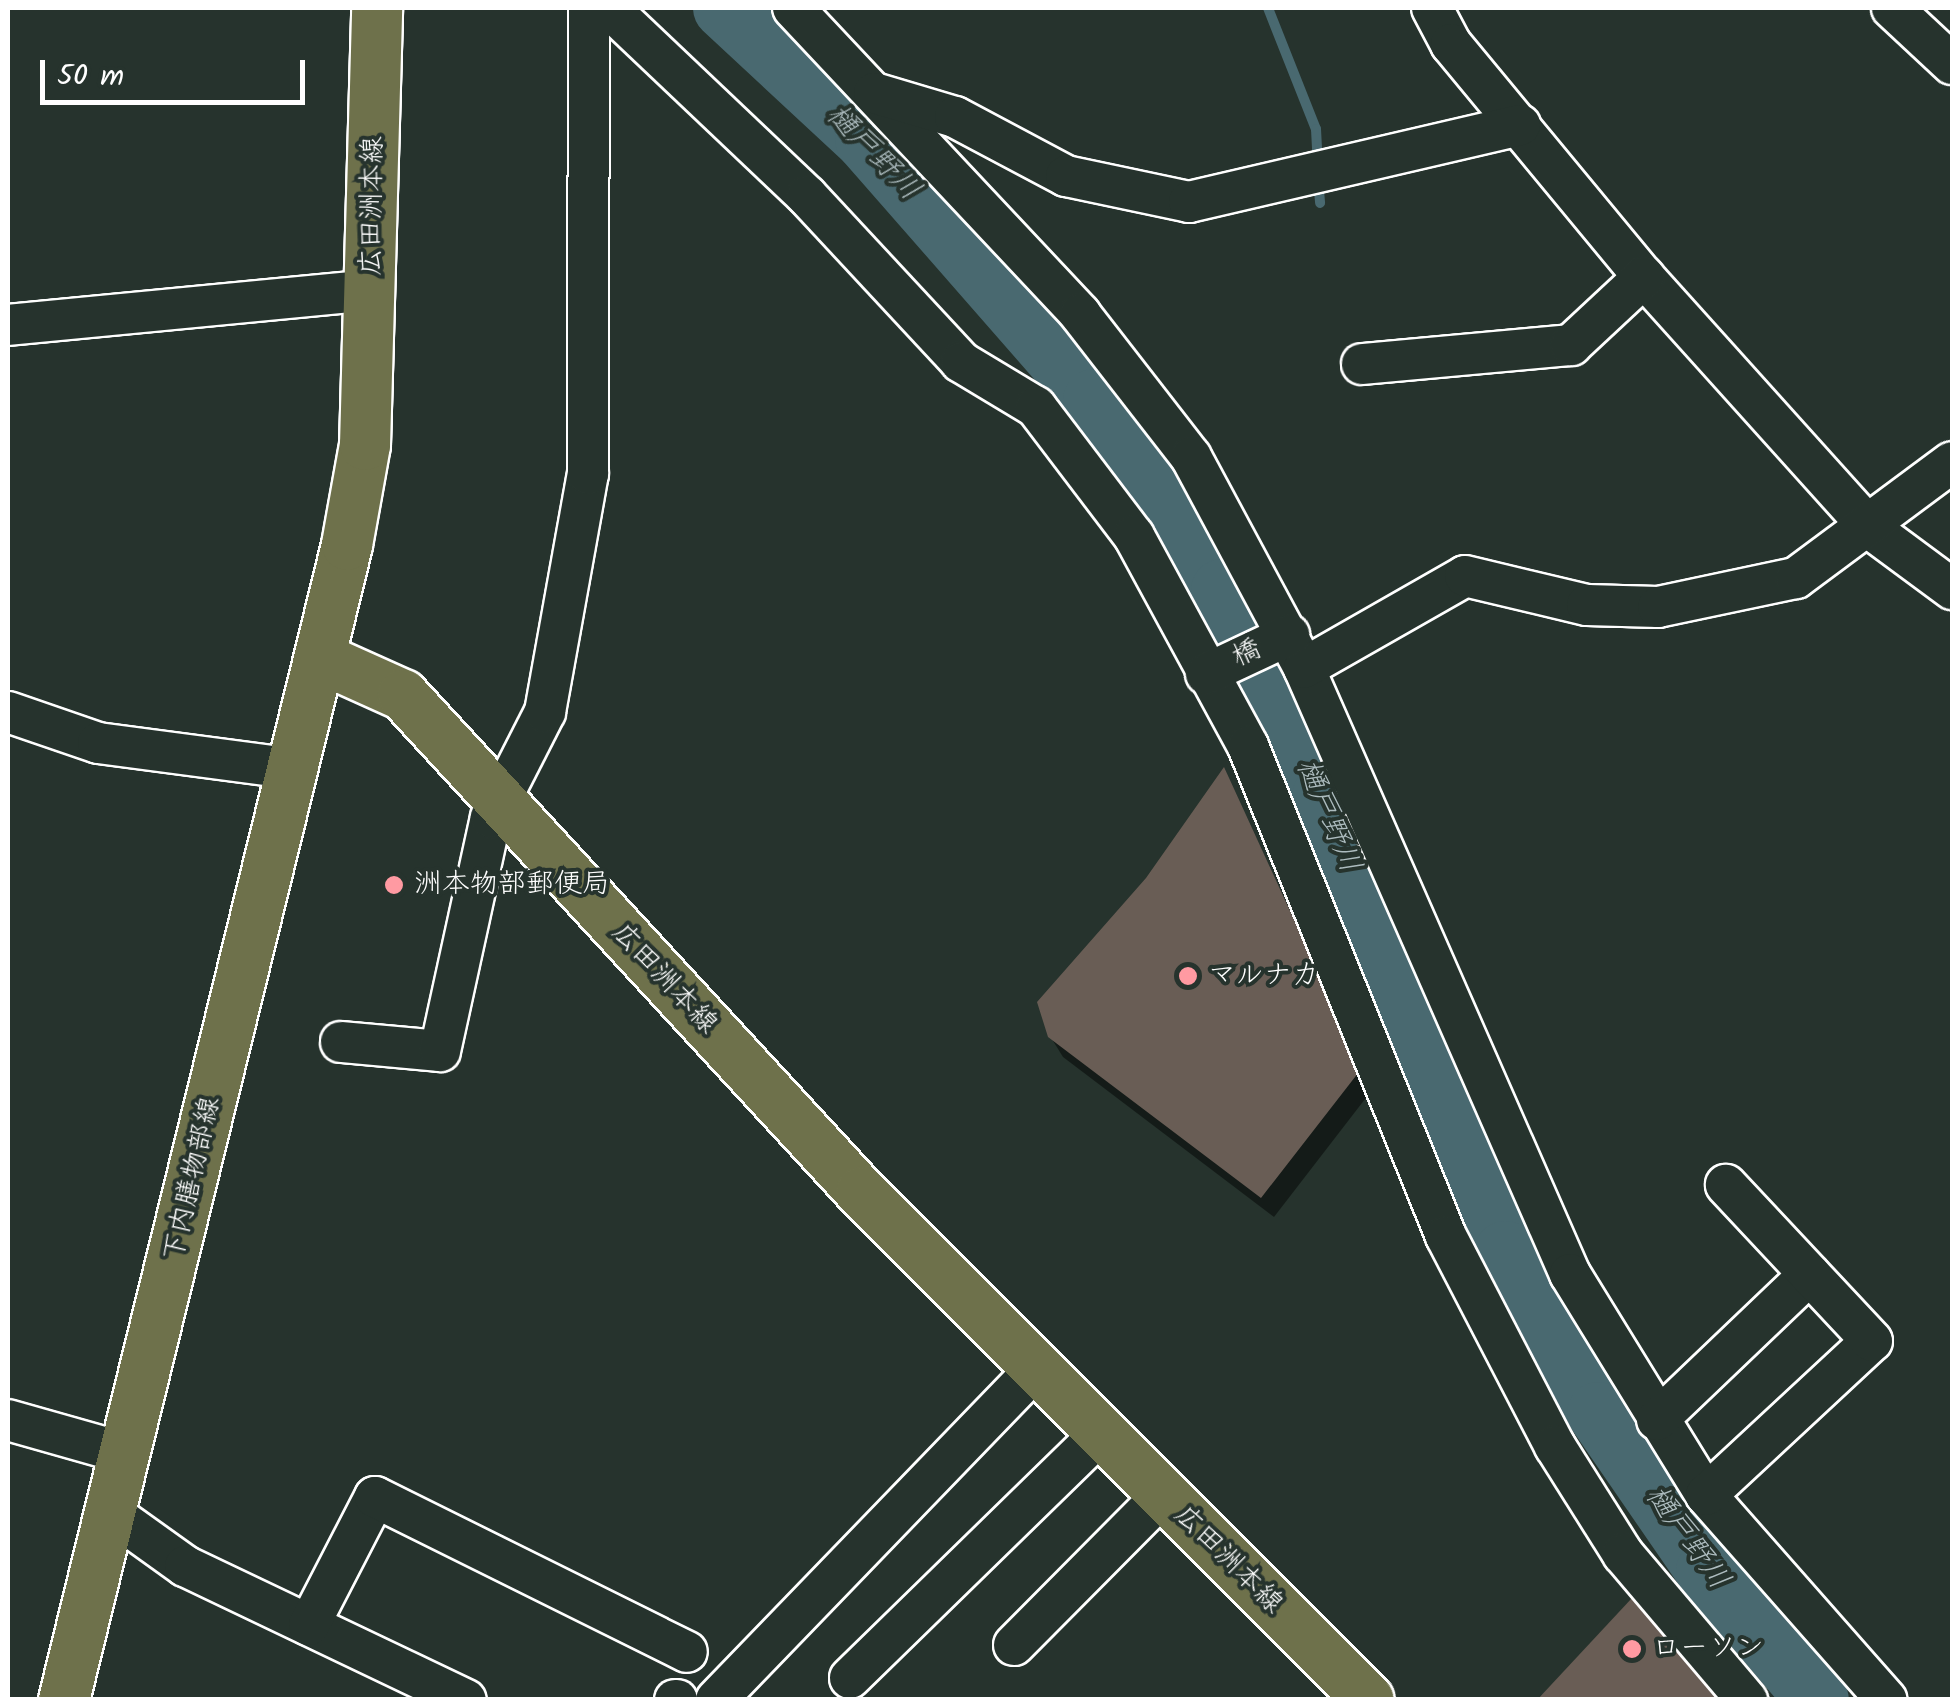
<!DOCTYPE html>
<html>
<head>
<meta charset="utf-8">
<style>
  body { margin:0 }
  #map { position:relative; width:1960px; height:1707px; overflow:hidden; background:#26332d; font-family:Kalam,"Klee One",sans-serif }
  div>[style] { position:absolute }
  [style*='--x'] { left:calc(var(--x)*1px); top:calc(var(--y)*1px); width:calc(var(--w)*1px); rotate:calc(var(--a)*1deg) }
  .shadow>* { inset:0; background:#0007 }
  .stream>* { height:10px; margin:-5px; padding:0 5px; transform-origin:5px; border-radius:5px; background:#496970 }
  .river>* { height:62px; margin:-31px; padding:0 31px; transform-origin:31px; border-radius:31px; background:#496970 }
  .building>* { inset:0; background:#695d55 }
  .roads { filter:drop-shadow(2px 0 #fff) drop-shadow(-2px 0 #fff) drop-shadow(0 2px #fff) drop-shadow(0 -2px #fff) }
  .minor>* { height:40px; margin:-20px; padding:0 20px; transform-origin:20px; border-radius:20px; background:#26332d }
  .major>* { height:50px; margin:-25px; padding:0 25px; transform-origin:25px; border-radius:25px; background:#6e714b }
  .dots>* { width:28px; height:28px; translate:-50% -50%; box-sizing:border-box; border:5px solid #26332d; border-radius:50% }
  span { translate:-50% -50%; white-space:nowrap; text-align:center; line-height:1.15; -webkit-text-stroke:8px #26332d; paint-order:stroke }
  .street-label { font-size:28px; color:#fff }
  .poi-label { font-size:28px; color:#fff }
  .left { translate:0 -50%; text-align:left }
  .water-label { font-size:30px; color:#adbcbf; font-style:italic }
  .frame { position:absolute; inset:0; border:10px solid #fff; pointer-events:none }
  .scale { position:absolute; left:40px; top:60px; width:265px; height:45px; box-sizing:border-box; border:5px solid #fff; border-top:0; padding-left:12px; font-size:30px; line-height:35px; white-space:nowrap; color:#fff; -webkit-text-stroke:8px #26332d; paint-order:stroke }
</style>
</head>
<body>
<div id="map">
  <div class="shadow">
    <div style="clip-path:polygon(1224px 772px,1372px 1090px,1274px 1217px,1063px 1057px,1050px 1036px)"></div>
  </div>
  <div class="stream">
    <div style="--x:1268;--y:8;--w:130;--a:68.4"></div>
    <div style="--x:1316;--y:129;--w:33;--a:87"></div>
    <div style="--x:1318;--y:179;--w:24;--a:85"></div>
  </div>
  <div class="river">
    <div style="--x:724;--y:8;--w:194;--a:42.9"></div>
    <div style="--x:866;--y:140;--w:346;--a:48.8"></div>
    <div style="--x:1094;--y:400;--w:229;--a:56"></div>
    <div style="--x:1222;--y:590;--w:229;--a:63.9"></div>
    <div style="--x:1323;--y:796;--w:491;--a:68.2"></div>
    <div style="--x:1505;--y:1252;--w:186;--a:60"></div>
    <div style="--x:1598;--y:1413;--w:192;--a:55.4"></div>
    <div style="--x:1707;--y:1571;--w:170;--a:49.3"></div>
  </div>
  <div class="building">
    <div style="clip-path:polygon(1224px 767px,1362px 1068px,1261px 1198px,1048px 1037px,1037px 1002px,1146px 878px)"></div>
    <div style="clip-path:polygon(1632px 1598px,1725px 1700px,1537px 1700px)"></div>
  </div>
  <div class="roads">
    <div class="minor">
      <div style="--x:609;--y:8;--w:273;--a:43.5"></div>
      <div style="--x:807;--y:196;--w:226;--a:47.1"></div>
      <div style="--x:961;--y:362;--w:87;--a:31"></div>
      <div style="--x:1036;--y:407;--w:162;--a:52.8"></div>
      <div style="--x:1134;--y:536;--w:239;--a:61.5"></div>
      <div style="--x:1248;--y:746;--w:528;--a:68"></div>
      <div style="--x:1446;--y:1236;--w:237;--a:62.6"></div>
      <div style="--x:1555;--y:1446;--w:128;--a:57.8"></div>
      <div style="--x:1623;--y:1554;--w:192;--a:49.7"></div>
      <div style="--x:793;--y:8;--w:420;--a:46.8"></div>
      <div style="--x:1080;--y:314;--w:181;--a:52.2"></div>
      <div style="--x:1191;--y:457;--w:239;--a:61.8"></div>
      <div style="--x:1304;--y:668;--w:662;--a:66.3"></div>
      <div style="--x:1570;--y:1274;--w:259;--a:58.4"></div>
      <div style="--x:1706;--y:1495;--w:273;--a:48.6"></div>
      <div style="--x:1432;--y:8;--w:41;--a:62.2"></div>
      <div style="--x:1451;--y:44;--w:303;--a:50.4"></div>
      <div style="--x:1644;--y:277;--w:339;--a:48"></div>
      <div style="--x:1871;--y:529;--w:101;--a:36.5"></div>
      <div style="--x:1892;--y:8;--w:82;--a:43"></div>
      <div style="--x:874;--y:93;--w:84;--a:16.5"></div>
      <div style="--x:955;--y:117;--w:126;--a:28"></div>
      <div style="--x:1066;--y:176;--w:126;--a:11.9"></div>
      <div style="--x:1189;--y:202;--w:340;--a:-13.1"></div>
      <div style="--x:8;--y:325;--w:365;--a:-5.5"></div>
      <div style="--x:1362;--y:364;--w:210;--a:-5.2"></div>
      <div style="--x:1571;--y:345;--w:100;--a:-43"></div>
      <div style="--x:1304;--y:668;--w:185;--a:-29.7"></div>
      <div style="--x:1465;--y:576;--w:125;--a:13.4"></div>
      <div style="--x:1587;--y:605;--w:71;--a:1.6"></div>
      <div style="--x:1658;--y:607;--w:141;--a:-11.9"></div>
      <div style="--x:1796;--y:578;--w:194;--a:-36.6"></div>
      <div style="--x:1206;--y:674;--w:92;--a:-25.2"></div>
      <div style="--x:8;--y:712;--w:95;--a:19"></div>
      <div style="--x:98;--y:743;--w:199;--a:7.5"></div>
      <div style="--x:341;--y:1042;--w:99;--a:5.2"></div>
      <div style="--x:440;--y:1051;--w:239;--a:-77.7"></div>
      <div style="--x:491;--y:818;--w:119;--a:-63"></div>
      <div style="--x:545;--y:712;--w:242;--a:-79.8"></div>
      <div style="--x:588;--y:474;--w:466;--a:-89.9"></div>
      <div style="--x:8;--y:1420;--w:122;--a:15.8"></div>
      <div style="--x:1657;--y:1420;--w:211;--a:-43.7"></div>
      <div style="--x:1706;--y:1495;--w:226;--a:-42.9"></div>
      <div style="--x:1872;--y:1341;--w:214;--a:-133.1"></div>
      <div style="--x:111;--y:1513;--w:91;--a:35.6"></div>
      <div style="--x:185;--y:1566;--w:311;--a:25.5"></div>
      <div style="--x:309;--y:1625;--w:144;--a:-62.7"></div>
      <div style="--x:375;--y:1497;--w:348;--a:26.4"></div>
      <div style="--x:1014;--y:1645;--w:211;--a:-45.2"></div>
      <div style="--x:850;--y:1678;--w:351;--a:-44.3"></div>
      <div style="--x:675;--y:1700;--w:2;--a:0"></div>
      <div style="--x:716;--y:1700;--w:460;--a:-46"></div>
    </div>
    <div class="major">
      <div style="--x:325;--y:660;--w:85;--a:24.2"></div>
      <div style="--x:403;--y:695;--w:676;--a:47.34"></div>
      <div style="--x:861;--y:1192;--w:718;--a:45"></div>
      <div style="--x:64;--y:1700;--w:1189;--a:-76.23"></div>
      <div style="--x:347;--y:545;--w:102;--a:-79.8"></div>
      <div style="--x:365;--y:445;--w:437;--a:-88.4"></div>
    </div>
  </div>
  <div class="dots">
    <div style="left:394px;top:885px;background:#ff9aa2"></div>
    <div style="left:1188px;top:976px;background:#ff9aa2"></div>
    <div style="left:1632px;top:1649px;background:#ff9aa2"></div>
  </div>
  <div class="street-label">
    <span style="left:373px;top:206px;rotate:-89deg">広田洲本線</span>
    <span style="left:1247px;top:654px;rotate:-25deg">橋</span>
    <span style="left:664px;top:979px;rotate:47deg">広田洲本線</span>
    <span style="left:193px;top:1179px;rotate:-77deg">下内膳物部線</span>
    <span style="left:1228px;top:1560px;rotate:45deg">広田洲本線</span>
  </div>
  <div class="poi-label">
    <span class="left" style="left:414px;top:885px">洲本物部郵便局</span>
    <span class="left" style="left:1208px;top:976px">マルナカ</span>
    <span class="left" style="left:1652px;top:1649px">ローソン</span>
  </div>
  <div class="water-label">
    <span style="left:873px;top:153px;rotate:46deg">樋戸野川</span>
    <span style="left:1328px;top:816px;rotate:67deg">樋戸野川</span>
    <span style="left:1687px;top:1538px;rotate:54deg">樋戸野川</span>
  </div>
  <div class="frame"></div>
  <div class="scale">50 m</div>
</div>
</body>
</html>
